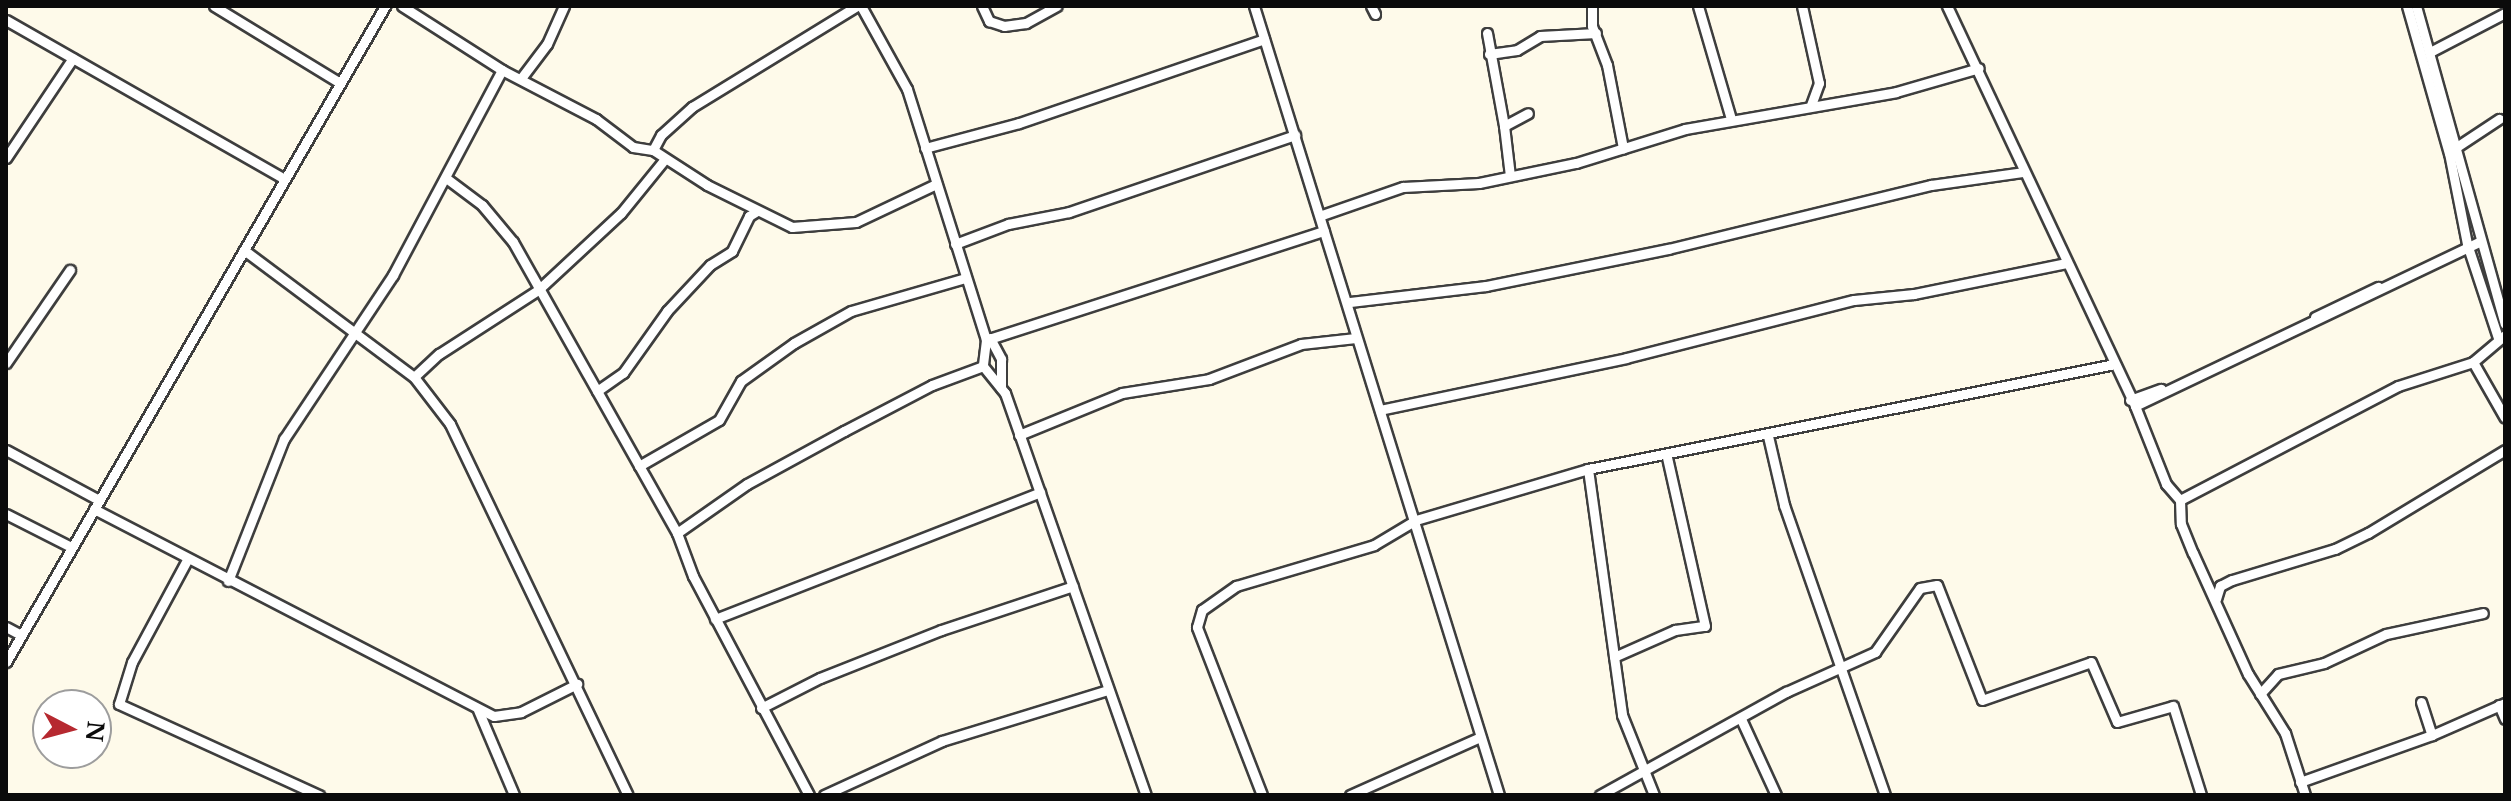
<!DOCTYPE html>
<html>
<head>
<meta charset="utf-8">
<style>
  body { margin:0 }
  #map { position:relative; width:2511px; height:801px; overflow:hidden; background:#fefaea; font-family:"Libre Baskerville",serif }
  div>[style] { position:absolute }
  [style*='--x'] { left:calc(var(--x)*1px); top:calc(var(--y)*1px); width:calc(var(--w)*1px); rotate:calc(var(--a)*1deg) }
  .roads { filter:drop-shadow(2px 0 #3e3e3e) drop-shadow(-2px 0 #3e3e3e) drop-shadow(0 2px #3e3e3e) drop-shadow(0 -2px #3e3e3e) }
  .minor>* { height:9px; margin:-4.5px; padding:0 4.5px; transform-origin:4.5px; border-radius:4.5px; background:#fff }
  span { translate:-50% -50%; white-space:nowrap; text-align:center; line-height:1.15; -webkit-text-stroke:8px #fff; paint-order:stroke }
  .frame { position:absolute; inset:0; border:8px solid #0b0b0b; pointer-events:none }
  .north { position:absolute; left:32px; top:689px; width:80px; height:80px; box-sizing:border-box; background:#fff; border:2px solid #9d9d9d; border-radius:50%; rotate:96deg; font-size:22px; font-weight:700; line-height:32px; text-align:center; color:#0b0b0b }
  .north::after { content:''; display:block; margin:auto; width:28px; height:36px; background:#b62930; clip-path:polygon(50% 0,100% 100%,50% 72%,0 100%) }
</style>
</head>
<body>
<div id="map">
  <div class="roads">
    <div class="minor">
      <div style="--x:214;--y:6;--w:148;--a:31.4"></div>
      <div style="--x:402;--y:6;--w:119;--a:32.6"></div>
      <div style="--x:502;--y:70;--w:106;--a:27.5"></div>
      <div style="--x:596;--y:119;--w:46;--a:37.1"></div>
      <div style="--x:633;--y:147;--w:20;--a:9"></div>
      <div style="--x:653;--y:150;--w:17;--a:-62"></div>
      <div style="--x:661;--y:135;--w:42;--a:-42.1"></div>
      <div style="--x:692;--y:107;--w:193;--a:-31.5"></div>
      <div style="--x:861;--y:6;--w:95;--a:61"></div>
      <div style="--x:907;--y:89;--w:263;--a:72.5"></div>
      <div style="--x:986;--y:340;--w:26;--a:97"></div>
      <div style="--x:983;--y:366;--w:35;--a:51"></div>
      <div style="--x:1005;--y:393;--w:426;--a:70.7"></div>
      <div style="--x:982;--y:6;--w:17;--a:65"></div>
      <div style="--x:989;--y:21;--w:16;--a:18"></div>
      <div style="--x:1004;--y:26;--w:22;--a:-8"></div>
      <div style="--x:1026;--y:23;--w:35;--a:-29"></div>
      <div style="--x:1254;--y:6;--w:826;--a:72.75"></div>
      <div style="--x:1371;--y:6;--w:9;--a:63"></div>
      <div style="--x:1592;--y:6;--w:20;--a:90"></div>
      <div style="--x:1592;--y:26;--w:42;--a:69"></div>
      <div style="--x:1607;--y:65;--w:85;--a:79.1"></div>
      <div style="--x:1698;--y:6;--w:118;--a:73.7"></div>
      <div style="--x:1802;--y:6;--w:79;--a:77.6"></div>
      <div style="--x:1819;--y:83;--w:23;--a:110"></div>
      <div style="--x:1947;--y:6;--w:442;--a:64.8"></div>
      <div style="--x:2135;--y:406;--w:84;--a:68.3"></div>
      <div style="--x:2166;--y:484;--w:21;--a:49"></div>
      <div style="--x:2180;--y:500;--w:24;--a:88"></div>
      <div style="--x:2181;--y:524;--w:31;--a:68"></div>
      <div style="--x:2193;--y:553;--w:133;--a:65.6"></div>
      <div style="--x:2248;--y:674;--w:70;--a:57.9"></div>
      <div style="--x:2285;--y:733;--w:65;--a:72.1"></div>
      <div style="--x:2407;--y:6;--w:153;--a:74.1"></div>
      <div style="--x:2449;--y:153;--w:93;--a:78.8"></div>
      <div style="--x:2467;--y:244;--w:99;--a:71.7"></div>
      <div style="--x:2416;--y:6;--w:330;--a:74.4"></div>
      <div style="--x:6;--y:20;--w:321;--a:29.7"></div>
      <div style="--x:1487;--y:33;--w:95;--a:79.6"></div>
      <div style="--x:2430;--y:52;--w:85;--a:-27.5"></div>
      <div style="--x:1489;--y:54;--w:28;--a:-8"></div>
      <div style="--x:1517;--y:50;--w:27;--a:-31"></div>
      <div style="--x:1540;--y:36;--w:56;--a:-3.1"></div>
      <div style="--x:522;--y:77;--w:41;--a:-52.9"></div>
      <div style="--x:547;--y:44;--w:42;--a:-65.9"></div>
      <div style="--x:925;--y:148;--w:97;--a:-14.9"></div>
      <div style="--x:1019;--y:123;--w:259;--a:-18.9"></div>
      <div style="--x:2455;--y:148;--w:53;--a:-33.4"></div>
      <div style="--x:653;--y:150;--w:64;--a:32.9"></div>
      <div style="--x:707;--y:185;--w:95;--a:26.3"></div>
      <div style="--x:792;--y:227;--w:64;--a:-4.5"></div>
      <div style="--x:856;--y:222;--w:89;--a:-25.4"></div>
      <div style="--x:6;--y:158;--w:120;--a:-56.2"></div>
      <div style="--x:1510;--y:176;--w:50;--a:-96.8"></div>
      <div style="--x:1504;--y:126;--w:27;--a:-28"></div>
      <div style="--x:446;--y:178;--w:45;--a:36.9"></div>
      <div style="--x:482;--y:205;--w:48;--a:50"></div>
      <div style="--x:513;--y:242;--w:334;--a:60.6"></div>
      <div style="--x:677;--y:533;--w:46;--a:69.6"></div>
      <div style="--x:693;--y:576;--w:248;--a:62.1"></div>
      <div style="--x:1322;--y:215;--w:86;--a:-19.1"></div>
      <div style="--x:1403;--y:187;--w:76;--a:-3"></div>
      <div style="--x:1479;--y:183;--w:99;--a:-11.7"></div>
      <div style="--x:1576;--y:163;--w:114;--a:-17.3"></div>
      <div style="--x:1685;--y:129;--w:214;--a:-9.9"></div>
      <div style="--x:1896;--y:92;--w:86;--a:-16.1"></div>
      <div style="--x:955;--y:244;--w:57;--a:-20.7"></div>
      <div style="--x:1008;--y:224;--w:62;--a:-11.1"></div>
      <div style="--x:1069;--y:212;--w:239;--a:-18.8"></div>
      <div style="--x:244;--y:250;--w:212;--a:36.8"></div>
      <div style="--x:414;--y:377;--w:59;--a:52.5"></div>
      <div style="--x:450;--y:424;--w:411;--a:64.4"></div>
      <div style="--x:1350;--y:302;--w:137;--a:-6.7"></div>
      <div style="--x:1486;--y:286;--w:186;--a:-11.5"></div>
      <div style="--x:1668;--y:249;--w:271;--a:-13.7"></div>
      <div style="--x:1931;--y:185;--w:94;--a:-8"></div>
      <div style="--x:2315;--y:317;--w:70;--a:-25.5"></div>
      <div style="--x:990;--y:338;--w:24;--a:62"></div>
      <div style="--x:1001;--y:359;--w:29;--a:90"></div>
      <div style="--x:986;--y:340;--w:355;--a:-17.9"></div>
      <div style="--x:2473;--y:362;--w:64;--a:60.3"></div>
      <div style="--x:6;--y:363;--w:113;--a:-55.5"></div>
      <div style="--x:414;--y:377;--w:34;--a:-43"></div>
      <div style="--x:439;--y:354;--w:118;--a:-32.9"></div>
      <div style="--x:538;--y:290;--w:113;--a:-42.9"></div>
      <div style="--x:621;--y:213;--w:68;--a:-50.9"></div>
      <div style="--x:597;--y:391;--w:32;--a:-35"></div>
      <div style="--x:623;--y:373;--w:76;--a:-54.6"></div>
      <div style="--x:667;--y:311;--w:63;--a:-46.9"></div>
      <div style="--x:710;--y:265;--w:26;--a:-32"></div>
      <div style="--x:732;--y:251;--w:39;--a:-64"></div>
      <div style="--x:749;--y:216;--w:9;--a:-32"></div>
      <div style="--x:2130;--y:400;--w:33;--a:-20"></div>
      <div style="--x:2135;--y:406;--w:383;--a:-25.5"></div>
      <div style="--x:1380;--y:410;--w:251;--a:-11.9"></div>
      <div style="--x:1626;--y:358;--w:235;--a:-14.3"></div>
      <div style="--x:1854;--y:300;--w:60;--a:-5.7"></div>
      <div style="--x:1914;--y:294;--w:156;--a:-11.5"></div>
      <div style="--x:1019;--y:435;--w:111;--a:-22.2"></div>
      <div style="--x:1122;--y:393;--w:88;--a:-9.1"></div>
      <div style="--x:1209;--y:379;--w:98;--a:-20.8"></div>
      <div style="--x:1301;--y:344;--w:55;--a:-6.2"></div>
      <div style="--x:1768;--y:436;--w:71;--a:76.9"></div>
      <div style="--x:1784;--y:505;--w:307;--a:70.8"></div>
      <div style="--x:6;--y:450;--w:106;--a:28.3"></div>
      <div style="--x:639;--y:466;--w:92;--a:-29.9"></div>
      <div style="--x:719;--y:420;--w:45;--a:-60.6"></div>
      <div style="--x:741;--y:381;--w:65;--a:-35.6"></div>
      <div style="--x:794;--y:343;--w:65;--a:-29.3"></div>
      <div style="--x:851;--y:311;--w:119;--a:-16.1"></div>
      <div style="--x:1588;--y:469;--w:248;--a:82.1"></div>
      <div style="--x:1622;--y:715;--w:86;--a:68.2"></div>
      <div style="--x:2180;--y:500;--w:246;--a:-27.6"></div>
      <div style="--x:2398;--y:386;--w:79;--a:-17.7"></div>
      <div style="--x:2473;--y:362;--w:42;--a:-40.2"></div>
      <div style="--x:94;--y:509;--w:450;--a:27.4"></div>
      <div style="--x:494;--y:716;--w:27;--a:-8"></div>
      <div style="--x:521;--y:712;--w:63;--a:-26.6"></div>
      <div style="--x:6;--y:514;--w:73;--a:26.9"></div>
      <div style="--x:677;--y:533;--w:85;--a:-35"></div>
      <div style="--x:747;--y:484;--w:111;--a:-28.7"></div>
      <div style="--x:844;--y:431;--w:99;--a:-27.6"></div>
      <div style="--x:932;--y:385;--w:54;--a:-20.4"></div>
      <div style="--x:187;--y:560;--w:116;--a:118.3"></div>
      <div style="--x:132;--y:662;--w:44;--a:107.2"></div>
      <div style="--x:119;--y:704;--w:220;--a:24.5"></div>
      <div style="--x:228;--y:581;--w:153;--a:-68.5"></div>
      <div style="--x:284;--y:439;--w:197;--a:-56.4"></div>
      <div style="--x:393;--y:275;--w:232;--a:-62"></div>
      <div style="--x:2216;--y:599;--w:14;--a:-73"></div>
      <div style="--x:2220;--y:586;--w:13;--a:-27"></div>
      <div style="--x:2232;--y:580;--w:108;--a:-16.8"></div>
      <div style="--x:2335;--y:549;--w:37;--a:-26"></div>
      <div style="--x:2368;--y:533;--w:160;--a:-31.2"></div>
      <div style="--x:715;--y:619;--w:349;--a:-21.3"></div>
      <div style="--x:6;--y:627;--w:17;--a:28"></div>
      <div style="--x:1614;--y:657;--w:67;--a:-23.9"></div>
      <div style="--x:1675;--y:630;--w:30;--a:-8"></div>
      <div style="--x:1705;--y:626;--w:173;--a:-102.7"></div>
      <div style="--x:6;--y:662;--w:758;--a:-59.98"></div>
      <div style="--x:2260;--y:694;--w:27;--a:-48"></div>
      <div style="--x:2278;--y:674;--w:47;--a:-13.4"></div>
      <div style="--x:2324;--y:663;--w:68;--a:-25.1"></div>
      <div style="--x:2386;--y:634;--w:99;--a:-12.2"></div>
      <div style="--x:2421;--y:702;--w:35;--a:72"></div>
      <div style="--x:2499;--y:705;--w:15;--a:67"></div>
      <div style="--x:761;--y:708;--w:66;--a:-27"></div>
      <div style="--x:820;--y:678;--w:130;--a:-21.6"></div>
      <div style="--x:941;--y:630;--w:139;--a:-18.4"></div>
      <div style="--x:478;--y:710;--w:92;--a:67"></div>
      <div style="--x:1741;--y:719;--w:84;--a:65.3"></div>
      <div style="--x:2300;--y:782;--w:140;--a:-19.6"></div>
      <div style="--x:2432;--y:735;--w:80;--a:-23.7"></div>
      <div style="--x:824;--y:795;--w:130;--a:-24.6"></div>
      <div style="--x:942;--y:741;--w:174;--a:-17.1"></div>
      <div style="--x:1262;--y:795;--w:180;--a:-111.2"></div>
      <div style="--x:1197;--y:627;--w:18;--a:-74"></div>
      <div style="--x:1202;--y:610;--w:42;--a:-35.2"></div>
      <div style="--x:1236;--y:586;--w:144;--a:-16.5"></div>
      <div style="--x:1374;--y:545;--w:49;--a:-30.8"></div>
      <div style="--x:1416;--y:520;--w:179;--a:-16.5"></div>
      <div style="--x:1588;--y:469;--w:537;--a:-11.27"></div>
      <div style="--x:1350;--y:795;--w:142;--a:-24"></div>
      <div style="--x:1600;--y:795;--w:213;--a:-29"></div>
      <div style="--x:1786;--y:692;--w:98;--a:-24.2"></div>
      <div style="--x:1875;--y:652;--w:78;--a:-54.9"></div>
      <div style="--x:1920;--y:588;--w:17;--a:-10"></div>
      <div style="--x:1937;--y:585;--w:123;--a:68.6"></div>
      <div style="--x:1982;--y:700;--w:115;--a:-19.2"></div>
      <div style="--x:2091;--y:662;--w:65;--a:66.6"></div>
      <div style="--x:2117;--y:722;--w:58;--a:-15.9"></div>
      <div style="--x:2173;--y:706;--w:93;--a:72.5"></div>
    </div>
  </div>
  <div class="frame"></div>
  <div class="north">N</div>
</div>
</body>
</html>
